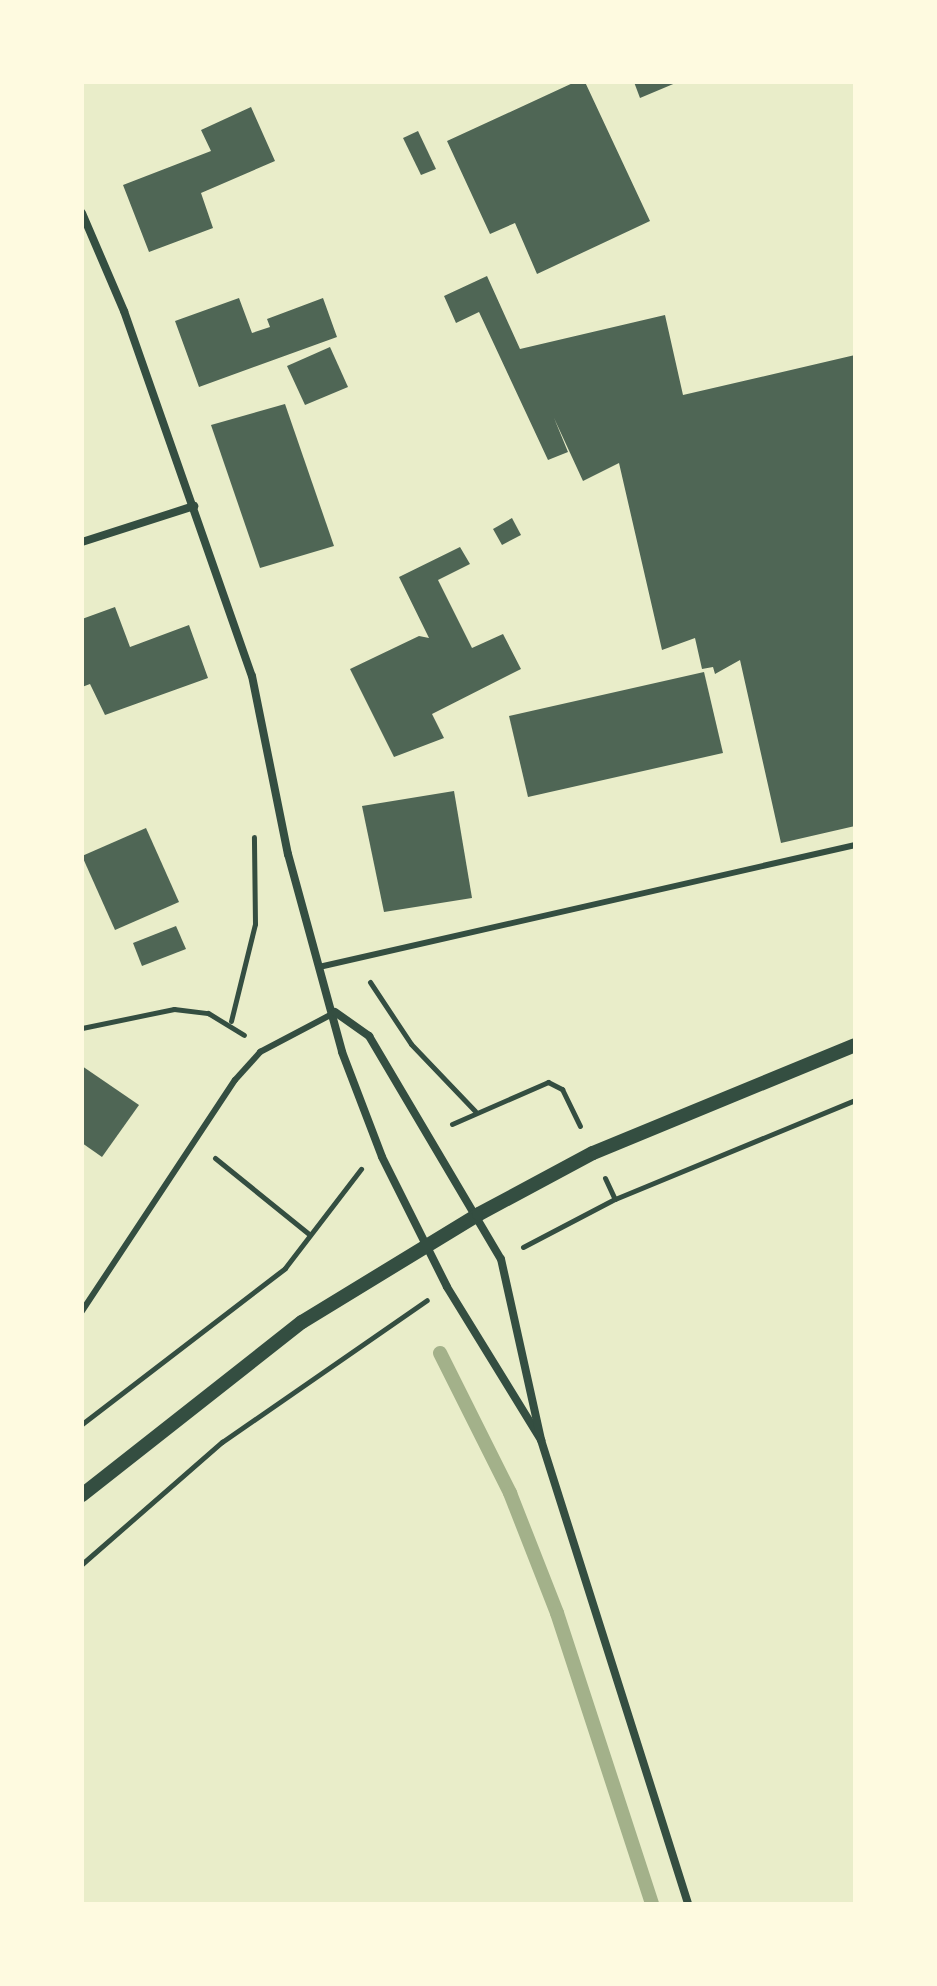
<!DOCTYPE html>
<html>
<head>
<meta charset="utf-8">
<style>
  body { margin:0 }
  #map { position:relative; width:937px; height:1986px; overflow:hidden; background:#e9edc9; font-family:"Space Grotesk",sans-serif }
  div>[style] { position:absolute }
  [style*='--x'] { left:calc(var(--x)*1px); top:calc(var(--y)*1px); width:calc(var(--w)*1px); rotate:calc(var(--a)*1deg) }
  .stream>* { height:14px; margin:-7px; padding:0 7px; transform-origin:7px; border-radius:7px; background:#a3b18a }
  .building>* { inset:0; background:#4f6655 }
  .path>* { height:5px; margin:-2.5px; padding:0 2.5px; transform-origin:2.5px; border-radius:2.5px; background:#344e41 }
  .service>* { height:6px; margin:-3px; padding:0 3px; transform-origin:3px; border-radius:3px; background:#344e41 }
  .minor>* { height:8px; margin:-4px; padding:0 4px; transform-origin:4px; border-radius:4px; background:#344e41 }
  .tertiary>* { height:14px; margin:-7px; padding:0 7px; transform-origin:7px; border-radius:7px; background:#344e41 }
  span { translate:-50% -50%; white-space:nowrap; text-align:center; line-height:1.15; -webkit-text-stroke:8px #fefae0; paint-order:stroke }
  .frame { position:absolute; inset:0; border:84px solid #fefae0; pointer-events:none }
</style>
</head>
<body>
<div id="map">
  <div class="stream">
    <div style="--x:440;--y:1353;--w:157;--a:63.4"></div>
    <div style="--x:510;--y:1493;--w:129;--a:68.6"></div>
    <div style="--x:557;--y:1613;--w:306;--a:71.9"></div>
  </div>
  <div class="building">
    <div style="clip-path:polygon(575px 82px,585px 82px,650px 221px,537px 274px,515px 223px,490px 234px,447px 141px)"></div>
    <div style="clip-path:polygon(634px 82px,678px 82px,640px 98px)"></div>
    <div style="clip-path:polygon(251px 107px,275px 161px,201px 193px,213px 228px,149px 252px,123px 185px,211px 151px,201px 130px)"></div>
    <div style="clip-path:polygon(418px 131px,436px 169px,421px 175px,403px 138px)"></div>
    <div style="clip-path:polygon(487px 276px,520px 349px,665px 315px,683px 395px,855px 355px,855px 826px,781px 843px,740px 660px,715px 674px,713px 667px,702px 669px,695px 638px,662px 650px,619px 463px,583px 481px,554px 418px,568px 452px,548px 460px,479px 312px,456px 323px,444px 296px)"></div>
    <div style="clip-path:polygon(239px 298px,252px 333px,270px 327px,267px 319px,323px 298px,337px 337px,199px 387px,175px 321px)"></div>
    <div style="clip-path:polygon(330px 347px,348px 387px,305px 405px,287px 366px)"></div>
    <div style="clip-path:polygon(285px 404px,334px 546px,260px 568px,211px 425px)"></div>
    <div style="clip-path:polygon(512px 518px,521px 535px,502px 545px,493px 529px)"></div>
    <div style="clip-path:polygon(460px 547px,470px 564px,438px 580px,472px 648px,503px 634px,521px 669px,432px 714px,444px 738px,394px 757px,350px 669px,419px 636px,429px 638px,399px 577px)"></div>
    <div style="clip-path:polygon(115px 607px,130px 647px,189px 625px,208px 678px,105px 715px,90px 684px,82px 687px,82px 619px)"></div>
    <div style="clip-path:polygon(704px 672px,723px 753px,528px 797px,509px 716px)"></div>
    <div style="clip-path:polygon(454px 791px,472px 898px,384px 912px,362px 806px)"></div>
    <div style="clip-path:polygon(146px 828px,179px 902px,115px 930px,82px 856px)"></div>
    <div style="clip-path:polygon(176px 926px,186px 949px,142px 966px,133px 943px)"></div>
    <div style="clip-path:polygon(82px 1066px,139px 1105px,102px 1157px,82px 1143px)"></div>
  </div>
  <div class="path">
    <div style="--x:370;--y:982;--w:74;--a:56.5"></div>
    <div style="--x:411;--y:1044;--w:93;--a:46.3"></div>
    <div style="--x:231;--y:1021;--w:100;--a:-76.1"></div>
    <div style="--x:255;--y:924;--w:87;--a:-90.7"></div>
    <div style="--x:82;--y:1028;--w:94;--a:-11.7"></div>
    <div style="--x:174;--y:1009;--w:34;--a:7"></div>
    <div style="--x:208;--y:1013;--w:42;--a:31.4"></div>
    <div style="--x:452;--y:1124;--w:105;--a:-23.6"></div>
    <div style="--x:548;--y:1082;--w:16;--a:27"></div>
    <div style="--x:562;--y:1089;--w:41;--a:64.1"></div>
    <div style="--x:215;--y:1158;--w:122;--a:39"></div>
    <div style="--x:605;--y:1178;--w:23;--a:65"></div>
    <div style="--x:523;--y:1247;--w:104;--a:-27.6"></div>
    <div style="--x:615;--y:1199;--w:260;--a:-22.4"></div>
    <div style="--x:82;--y:1424;--w:256;--a:-37.5"></div>
    <div style="--x:285;--y:1268;--w:125;--a:-52.5"></div>
    <div style="--x:82;--y:1564;--w:186;--a:-41.1"></div>
    <div style="--x:222;--y:1442;--w:249;--a:-34.7"></div>
  </div>
  <div class="service">
    <div style="--x:319;--y:967;--w:550;--a:-12.82"></div>
    <div style="--x:82;--y:1311;--w:277;--a:-56.5"></div>
    <div style="--x:235;--y:1080;--w:38;--a:-48"></div>
    <div style="--x:260;--y:1052;--w:81;--a:-27.8"></div>
  </div>
  <div class="minor">
    <div style="--x:82;--y:213;--w:107;--a:66.8"></div>
    <div style="--x:124;--y:311;--w:387;--a:70.7"></div>
    <div style="--x:252;--y:676;--w:182;--a:78.6"></div>
    <div style="--x:288;--y:854;--w:205;--a:74.7"></div>
    <div style="--x:342;--y:1052;--w:112;--a:69.1"></div>
    <div style="--x:382;--y:1157;--w:145;--a:63.4"></div>
    <div style="--x:447;--y:1287;--w:180;--a:58.4"></div>
    <div style="--x:82;--y:542;--w:118;--a:-17.8"></div>
    <div style="--x:335;--y:1012;--w:42;--a:35.2"></div>
    <div style="--x:369;--y:1036;--w:259;--a:59.4"></div>
    <div style="--x:501;--y:1259;--w:185;--a:77.5"></div>
    <div style="--x:541;--y:1440;--w:487;--a:72.4"></div>
  </div>
  <div class="tertiary">
    <div style="--x:82;--y:1495;--w:280;--a:-38.2"></div>
    <div style="--x:302;--y:1322;--w:207;--a:-31.4"></div>
    <div style="--x:479;--y:1214;--w:129;--a:-28.2"></div>
    <div style="--x:593;--y:1153;--w:283;--a:-22.4"></div>
  </div>
  <div class="frame"></div>
</div>
</body>
</html>
